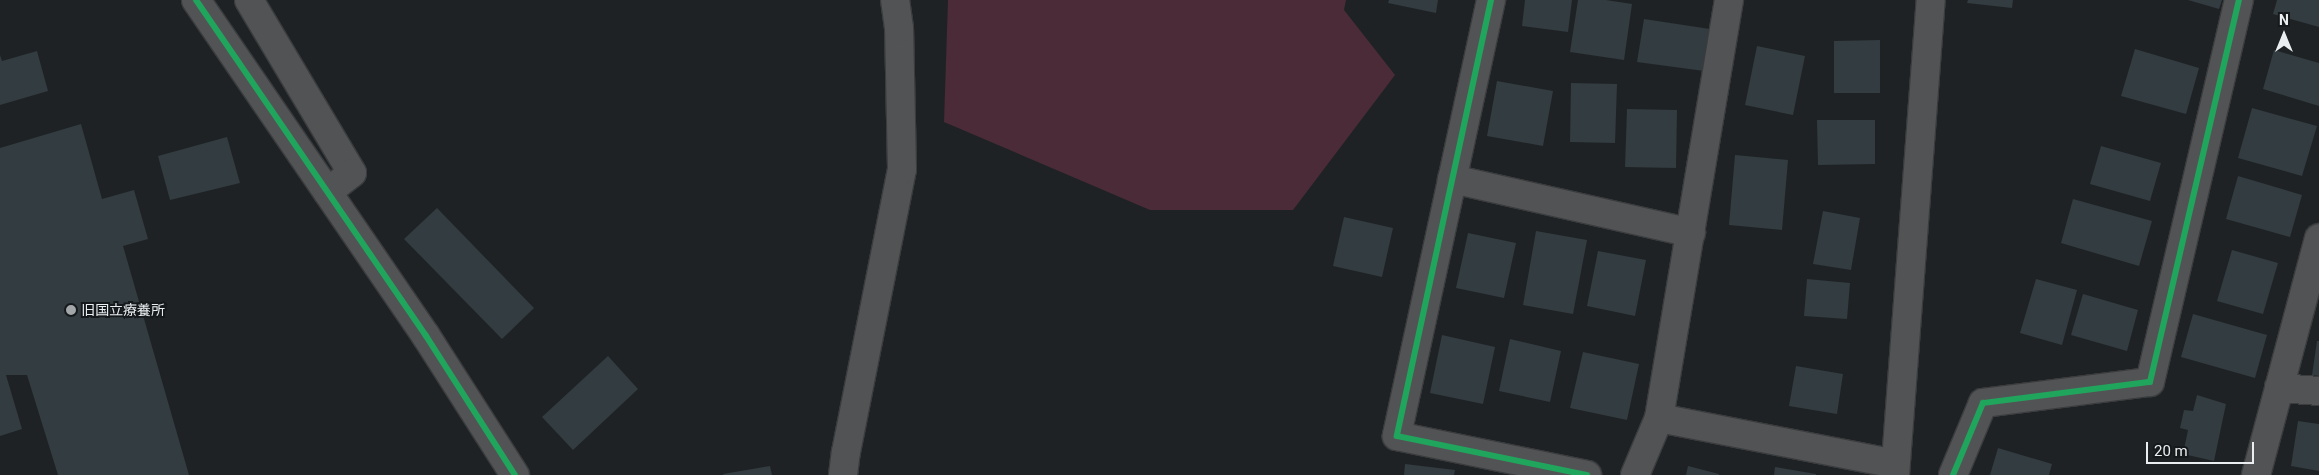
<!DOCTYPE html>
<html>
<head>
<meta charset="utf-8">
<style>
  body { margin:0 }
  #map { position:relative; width:2319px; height:475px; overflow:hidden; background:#1f2224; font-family:Roboto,"Noto Sans JP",sans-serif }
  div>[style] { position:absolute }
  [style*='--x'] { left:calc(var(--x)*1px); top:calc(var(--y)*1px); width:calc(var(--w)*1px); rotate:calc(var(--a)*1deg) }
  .green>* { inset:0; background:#4a2b37 }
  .building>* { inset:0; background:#323c41 }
  .roads { filter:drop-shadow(1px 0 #3a3c3e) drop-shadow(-1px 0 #3a3c3e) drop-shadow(0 1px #3a3c3e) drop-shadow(0 -1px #3a3c3e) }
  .minor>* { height:28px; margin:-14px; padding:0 14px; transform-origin:14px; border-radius:14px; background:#525354 }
  .tertiary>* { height:28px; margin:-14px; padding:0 14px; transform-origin:14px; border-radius:14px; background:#525354 }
  .cycleway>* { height:6px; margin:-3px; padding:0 3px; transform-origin:3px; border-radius:3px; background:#20a55d }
  .dots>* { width:14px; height:14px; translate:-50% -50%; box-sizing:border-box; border:2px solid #15191b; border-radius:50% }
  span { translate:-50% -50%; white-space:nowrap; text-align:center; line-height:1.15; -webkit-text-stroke:4px #15191b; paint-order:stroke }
  .poi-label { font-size:14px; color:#ebeef0 }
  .left { translate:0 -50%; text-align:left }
  .north { position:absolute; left:2259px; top:10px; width:50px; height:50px; -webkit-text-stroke:4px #15191b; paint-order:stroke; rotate:0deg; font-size:14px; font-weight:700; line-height:20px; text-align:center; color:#ebeef0 }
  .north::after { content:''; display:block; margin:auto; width:18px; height:22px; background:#ebeef0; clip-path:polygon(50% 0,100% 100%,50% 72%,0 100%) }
  .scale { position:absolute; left:2146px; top:442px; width:108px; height:22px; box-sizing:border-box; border:2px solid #ebeef0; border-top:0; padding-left:6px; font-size:15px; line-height:18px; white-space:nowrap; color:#ebeef0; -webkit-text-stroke:4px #15191b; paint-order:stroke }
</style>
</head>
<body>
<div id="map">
  <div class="green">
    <div style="clip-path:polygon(948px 0,1346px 0,1344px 10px,1395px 75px,1293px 210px,1150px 210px,944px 122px)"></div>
  </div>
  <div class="building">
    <div style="clip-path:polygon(1389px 0,1438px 0,1436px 13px,1388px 3px)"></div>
    <div style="clip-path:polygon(1525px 0,1572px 0,1568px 32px,1522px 26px)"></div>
    <div style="clip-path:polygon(1578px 0,1606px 0,1632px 4px,1624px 60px,1570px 52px)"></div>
    <div style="clip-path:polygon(1968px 0,2013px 0,2012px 8px,1967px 3px)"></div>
    <div style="clip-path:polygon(2188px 0,2222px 0,2219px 9px)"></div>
    <div style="clip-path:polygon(2277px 0,2319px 0,2319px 27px,2273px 14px)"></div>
    <div style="clip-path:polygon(1644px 19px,1710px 29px,1704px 71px,1637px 62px)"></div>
    <div style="clip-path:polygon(1880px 40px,1880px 93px,1834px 93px,1834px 41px)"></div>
    <div style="clip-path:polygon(1757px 46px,1805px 56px,1793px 115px,1745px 105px)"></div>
    <div style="clip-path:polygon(2135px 49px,2199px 68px,2186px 114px,2121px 96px)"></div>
    <div style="clip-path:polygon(2274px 50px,2319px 63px,2319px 106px,2263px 89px)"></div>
    <div style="clip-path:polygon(37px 51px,48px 91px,0 105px,0 55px,2px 61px)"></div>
    <div style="clip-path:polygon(1497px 81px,1553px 91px,1543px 146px,1487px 136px)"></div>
    <div style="clip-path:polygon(1571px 83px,1617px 84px,1615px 143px,1570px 142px)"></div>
    <div style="clip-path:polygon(2252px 108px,2317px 126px,2302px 176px,2238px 158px)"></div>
    <div style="clip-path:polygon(1627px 109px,1677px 110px,1676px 168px,1625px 167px)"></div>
    <div style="clip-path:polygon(1817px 120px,1875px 120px,1875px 164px,1818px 165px)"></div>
    <div style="clip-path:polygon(81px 124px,102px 199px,134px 190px,148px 239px,123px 246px,189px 475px,58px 475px,27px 375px,6px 375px,22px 429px,0 436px,0 148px)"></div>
    <div style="clip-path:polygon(227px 137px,240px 183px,170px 200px,158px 156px)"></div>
    <div style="clip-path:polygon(2101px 146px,2161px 163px,2150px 201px,2090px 184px)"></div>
    <div style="clip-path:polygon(1735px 155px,1788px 160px,1782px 230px,1729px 225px)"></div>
    <div style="clip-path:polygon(2238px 176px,2302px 195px,2290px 237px,2226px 219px)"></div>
    <div style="clip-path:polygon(2073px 199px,2152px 221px,2139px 266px,2061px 243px)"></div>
    <div style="clip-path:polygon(437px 208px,534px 308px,502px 339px,404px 239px)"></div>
    <div style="clip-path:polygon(1823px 211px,1860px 218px,1851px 270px,1813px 264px)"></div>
    <div style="clip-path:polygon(1344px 217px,1393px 228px,1382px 277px,1333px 266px)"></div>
    <div style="clip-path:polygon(1536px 231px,1587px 240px,1573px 314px,1523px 305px)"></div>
    <div style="clip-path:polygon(1468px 233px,1516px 243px,1504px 298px,1456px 288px)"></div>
    <div style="clip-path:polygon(2232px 250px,2278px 263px,2263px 314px,2217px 301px)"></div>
    <div style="clip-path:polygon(1598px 251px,1646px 260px,1635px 316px,1587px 306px)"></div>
    <div style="clip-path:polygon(1807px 279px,1850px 283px,1847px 319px,1804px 316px)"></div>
    <div style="clip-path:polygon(2036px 279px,2077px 290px,2062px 345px,2020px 333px)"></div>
    <div style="clip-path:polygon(2083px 294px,2138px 310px,2127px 351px,2071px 335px)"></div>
    <div style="clip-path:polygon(2193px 314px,2267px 335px,2255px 378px,2181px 357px)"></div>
    <div style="clip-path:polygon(1442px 335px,1495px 347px,1483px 404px,1430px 393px)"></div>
    <div style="clip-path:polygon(1510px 339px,1561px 351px,1550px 402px,1499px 391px)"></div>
    <div style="clip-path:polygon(2317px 341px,2319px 341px,2319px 376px,2312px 375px)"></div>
    <div style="clip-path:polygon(1583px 352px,1639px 364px,1627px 420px,1570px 408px)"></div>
    <div style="clip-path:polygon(608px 356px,638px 389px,573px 450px,542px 417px)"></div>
    <div style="clip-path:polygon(1796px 366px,1843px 374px,1837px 414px,1789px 406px)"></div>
    <div style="clip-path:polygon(2197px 395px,2226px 404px,2214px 461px,2183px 454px,2188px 430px,2180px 428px,2184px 410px,2193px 411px)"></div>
    <div style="clip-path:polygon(2298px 421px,2319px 424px,2319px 471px,2291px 466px)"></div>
    <div style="clip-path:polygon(1998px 448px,2052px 464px,2049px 475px,1990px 475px)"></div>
    <div style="clip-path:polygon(1405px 464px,1455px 470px,1454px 475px,1404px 475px)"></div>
    <div style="clip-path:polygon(770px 466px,772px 475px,724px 475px,723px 474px)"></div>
    <div style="clip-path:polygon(1688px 466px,1719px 474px,1719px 475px,1686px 475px)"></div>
    <div style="clip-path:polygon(1775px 467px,1816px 474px,1816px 475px,1774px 475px)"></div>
  </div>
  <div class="roads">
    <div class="minor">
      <div style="--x:196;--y:0;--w:407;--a:55.6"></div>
      <div style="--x:426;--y:336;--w:165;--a:57.4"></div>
      <div style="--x:249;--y:0;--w:201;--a:59.2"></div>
      <div style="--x:352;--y:173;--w:31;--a:142"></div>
      <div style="--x:1491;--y:0;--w:446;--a:102.2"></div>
      <div style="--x:1397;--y:436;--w:194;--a:11.6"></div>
      <div style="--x:1452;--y:179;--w:245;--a:12.7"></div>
      <div style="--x:2279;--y:388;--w:40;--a:4.3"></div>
      <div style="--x:1659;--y:418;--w:240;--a:11"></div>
      <div style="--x:843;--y:475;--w:23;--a:-83"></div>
      <div style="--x:846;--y:452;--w:288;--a:-78.8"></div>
      <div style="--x:902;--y:169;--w:141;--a:-91.2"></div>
      <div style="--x:899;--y:28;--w:28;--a:-98"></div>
      <div style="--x:1635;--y:475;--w:62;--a:-67.2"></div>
      <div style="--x:1659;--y:418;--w:424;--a:-80.5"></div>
      <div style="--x:1953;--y:475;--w:78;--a:-67.4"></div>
      <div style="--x:1983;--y:403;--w:168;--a:-7.2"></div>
      <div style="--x:2150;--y:382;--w:392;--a:-76.9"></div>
      <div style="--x:2256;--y:475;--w:245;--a:-75.1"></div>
    </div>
    <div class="tertiary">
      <div style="--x:1895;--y:475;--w:476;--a:-85.7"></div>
    </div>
  </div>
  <div class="cycleway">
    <div style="--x:196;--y:0;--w:407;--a:55.6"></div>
    <div style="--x:426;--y:336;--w:165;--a:57.4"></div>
    <div style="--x:1491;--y:0;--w:446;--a:102.2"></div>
    <div style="--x:1397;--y:436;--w:194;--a:11.6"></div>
    <div style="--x:1953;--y:475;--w:78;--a:-67.4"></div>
    <div style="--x:1983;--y:403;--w:168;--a:-7.2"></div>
    <div style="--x:2150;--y:382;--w:392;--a:-76.9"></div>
  </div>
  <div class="dots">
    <div style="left:71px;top:310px;background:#a4a7a9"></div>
  </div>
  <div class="poi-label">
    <span class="left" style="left:81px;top:310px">旧国立療養所</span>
  </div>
  <div class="north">N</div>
  <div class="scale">20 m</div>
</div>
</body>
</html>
